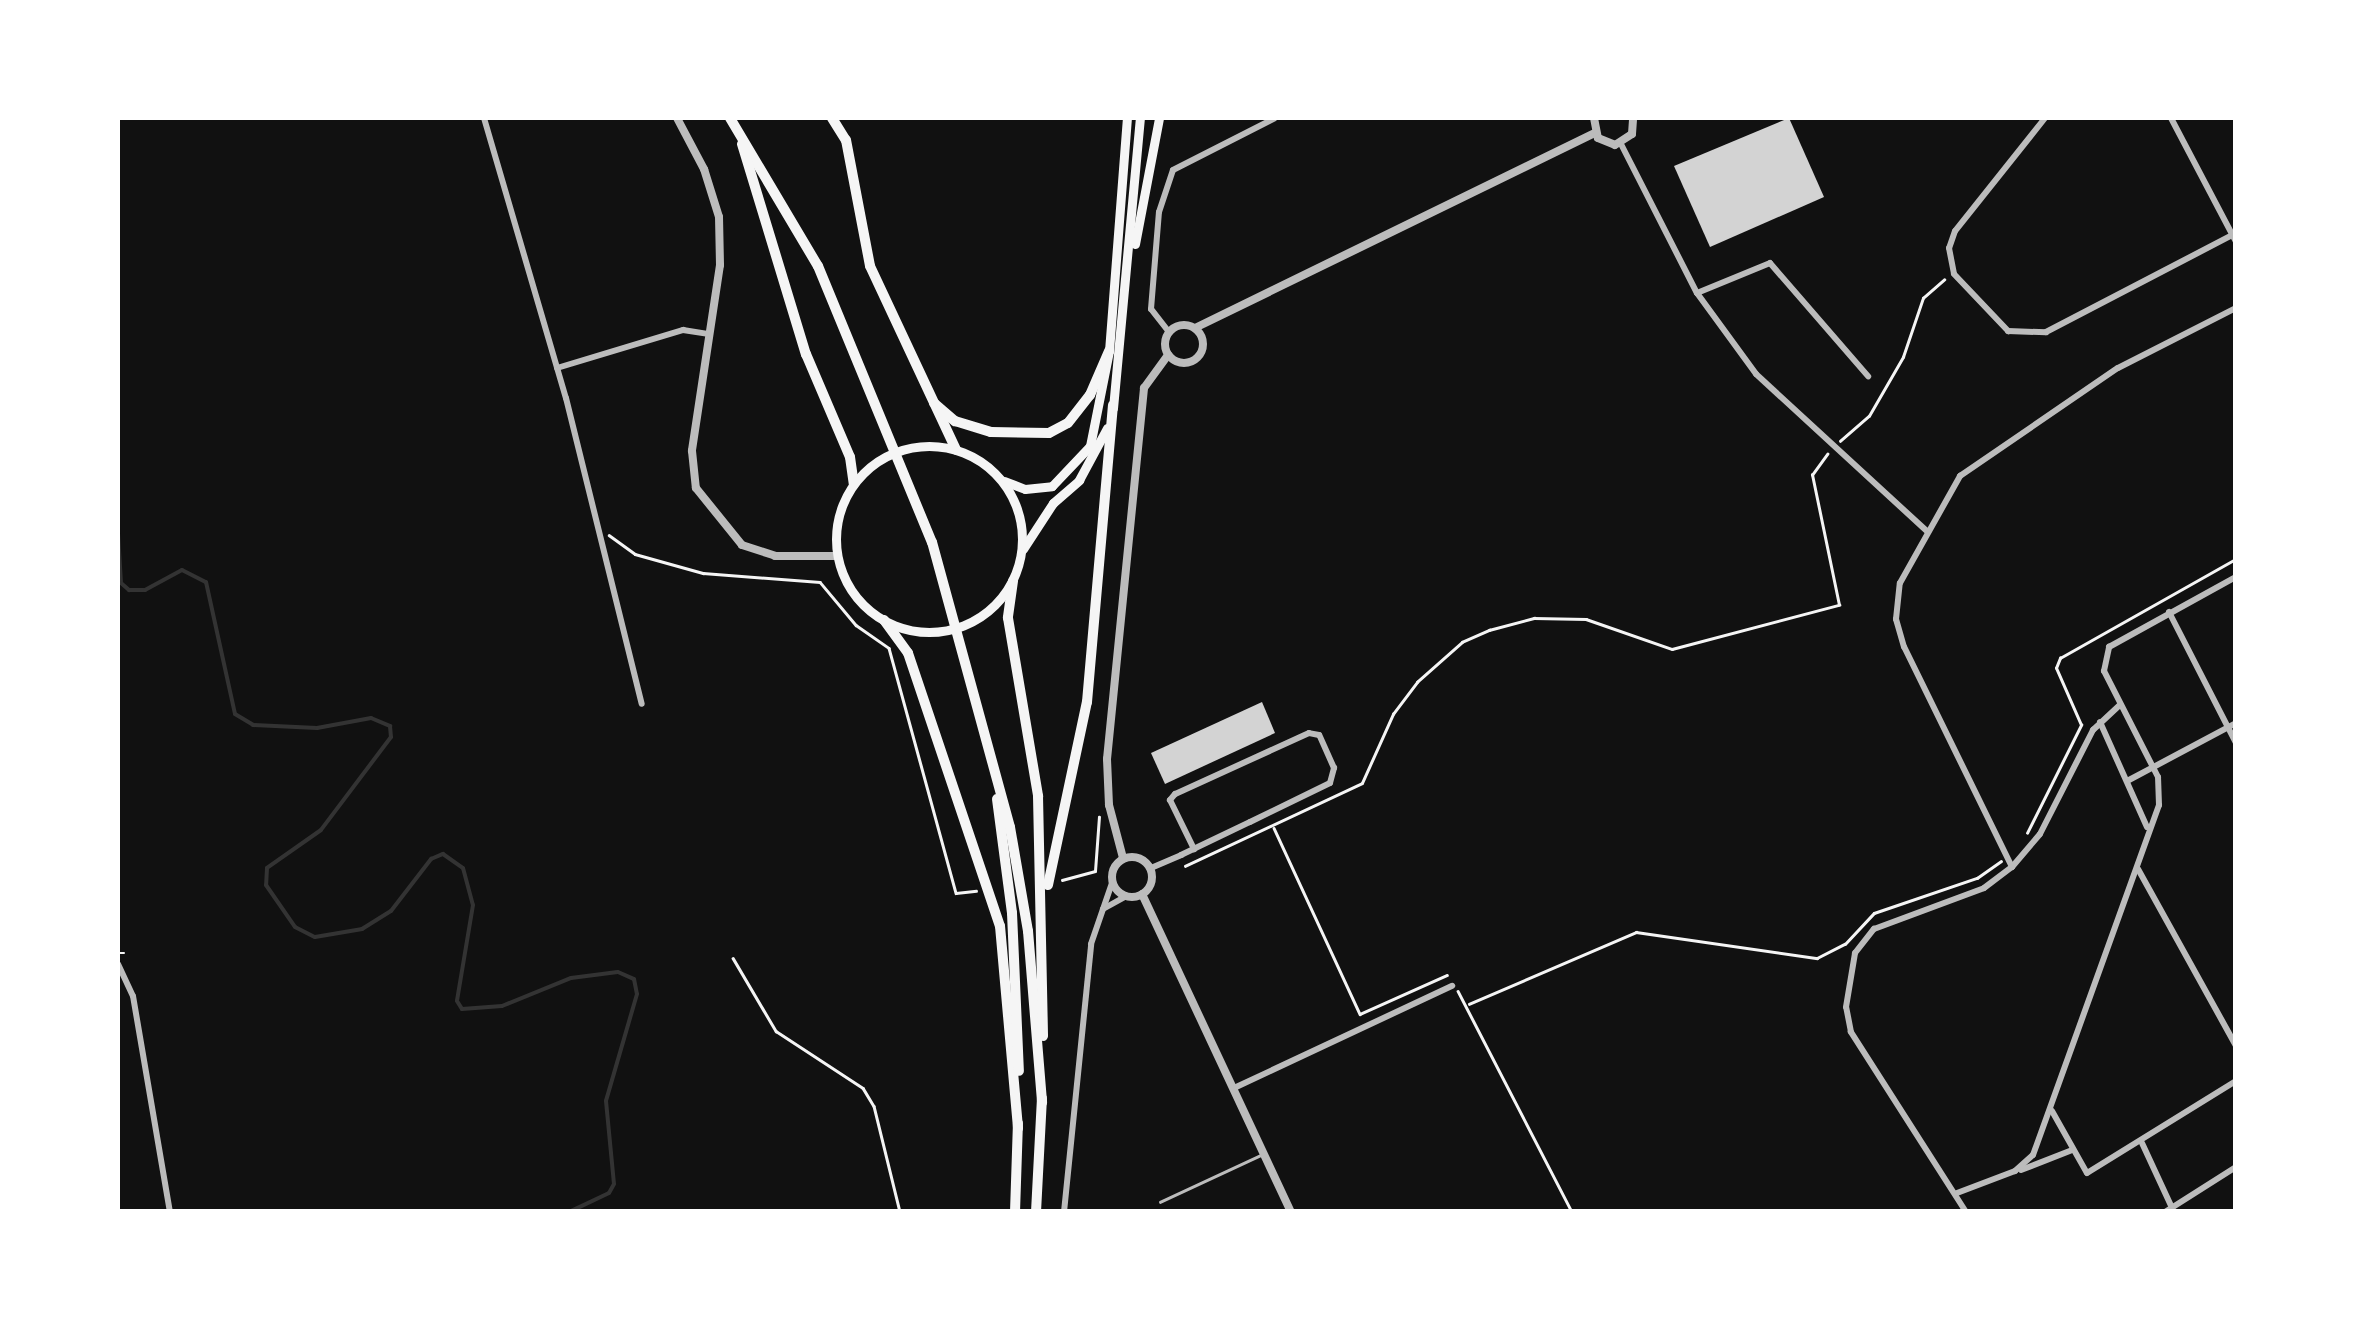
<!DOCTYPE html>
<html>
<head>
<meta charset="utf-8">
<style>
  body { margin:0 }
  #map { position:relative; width:2353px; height:1329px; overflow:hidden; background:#111; font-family:"Alegreya Sans",sans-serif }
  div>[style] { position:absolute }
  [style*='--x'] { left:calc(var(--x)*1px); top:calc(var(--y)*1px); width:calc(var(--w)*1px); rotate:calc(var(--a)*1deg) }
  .stream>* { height:4px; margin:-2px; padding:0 2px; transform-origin:2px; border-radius:2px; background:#333 }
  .building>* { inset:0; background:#d3d3d3 }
  .path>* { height:2.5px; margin:-1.25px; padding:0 1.25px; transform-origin:1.25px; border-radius:1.25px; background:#f5f5f5 }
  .service>* { height:2.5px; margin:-1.25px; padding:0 1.25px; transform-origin:1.25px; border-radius:1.25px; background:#bcbcbc }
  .minor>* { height:6px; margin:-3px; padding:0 3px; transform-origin:3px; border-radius:3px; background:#bcbcbc }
  .tertiary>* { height:8px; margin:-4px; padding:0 4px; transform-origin:4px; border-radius:4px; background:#bcbcbc }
  .tertiary>.ring { margin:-4px; padding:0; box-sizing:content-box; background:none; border:8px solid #bcbcbc; border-radius:50% }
  .primary>* { height:9px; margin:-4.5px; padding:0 4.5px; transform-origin:4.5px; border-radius:4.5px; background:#f5f5f5 }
  .primary>.ring { margin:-4.5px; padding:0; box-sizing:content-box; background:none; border:9px solid #f5f5f5; border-radius:50% }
  .trunk>* { height:10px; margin:-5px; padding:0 5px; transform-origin:5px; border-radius:5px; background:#f5f5f5 }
  span { translate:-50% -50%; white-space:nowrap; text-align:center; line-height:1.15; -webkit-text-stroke:8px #fff; paint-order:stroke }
  .frame { position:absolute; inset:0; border:120px solid #fff; pointer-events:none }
</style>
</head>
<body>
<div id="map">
  <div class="stream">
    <div style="--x:118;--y:533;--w:50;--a:86.6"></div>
    <div style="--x:121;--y:583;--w:11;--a:41"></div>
    <div style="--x:129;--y:590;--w:16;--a:0"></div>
    <div style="--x:145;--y:590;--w:42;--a:-28.4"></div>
    <div style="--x:182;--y:570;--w:27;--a:27"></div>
    <div style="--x:206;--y:582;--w:135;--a:77.6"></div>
    <div style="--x:235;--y:714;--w:21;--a:31"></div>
    <div style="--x:253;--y:725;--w:64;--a:2.7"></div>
    <div style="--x:317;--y:728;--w:55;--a:-10.5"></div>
    <div style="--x:371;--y:718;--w:21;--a:23"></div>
    <div style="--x:390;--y:726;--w:11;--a:85"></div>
    <div style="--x:391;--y:737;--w:116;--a:127"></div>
    <div style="--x:321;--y:830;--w:66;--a:144.9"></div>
    <div style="--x:267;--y:868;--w:17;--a:93"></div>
    <div style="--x:266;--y:885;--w:51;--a:55.4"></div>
    <div style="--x:295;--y:927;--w:22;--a:27"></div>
    <div style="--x:315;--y:937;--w:48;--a:-9.7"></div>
    <div style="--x:362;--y:929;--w:34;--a:-32"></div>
    <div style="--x:391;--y:911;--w:66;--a:-52.4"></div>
    <div style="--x:431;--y:859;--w:13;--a:-23"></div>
    <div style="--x:443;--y:854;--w:24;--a:35"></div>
    <div style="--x:463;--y:868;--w:38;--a:75"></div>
    <div style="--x:473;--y:905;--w:97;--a:99.5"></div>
    <div style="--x:457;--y:1001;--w:9;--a:58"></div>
    <div style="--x:462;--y:1009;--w:40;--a:-4.3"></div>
    <div style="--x:502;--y:1006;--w:74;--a:-22.1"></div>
    <div style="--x:571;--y:978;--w:47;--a:-7.3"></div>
    <div style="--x:618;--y:972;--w:17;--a:24"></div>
    <div style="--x:634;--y:979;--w:15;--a:79"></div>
    <div style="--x:637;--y:994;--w:111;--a:106.2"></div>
    <div style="--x:606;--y:1101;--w:83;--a:84.5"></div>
    <div style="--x:614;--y:1184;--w:10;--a:119"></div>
    <div style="--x:609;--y:1193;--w:44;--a:154.6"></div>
  </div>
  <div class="building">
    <div style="clip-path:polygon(1789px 118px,1824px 197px,1710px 247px,1674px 166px)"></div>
    <div style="clip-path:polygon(1262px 702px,1275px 733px,1165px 784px,1151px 753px)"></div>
  </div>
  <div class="path">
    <div style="--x:1840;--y:441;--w:38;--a:-41"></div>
    <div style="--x:1869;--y:416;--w:68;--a:-60"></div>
    <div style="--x:1903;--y:357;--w:62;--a:-71.3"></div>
    <div style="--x:1923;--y:298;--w:28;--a:-41"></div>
    <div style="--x:609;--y:535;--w:32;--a:36"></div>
    <div style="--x:635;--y:554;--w:71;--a:15.6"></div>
    <div style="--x:703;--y:573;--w:117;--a:4.4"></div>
    <div style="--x:820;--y:582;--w:56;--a:50.1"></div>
    <div style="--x:856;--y:625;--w:40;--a:34.9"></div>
    <div style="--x:889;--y:648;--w:254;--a:74.7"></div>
    <div style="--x:956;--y:893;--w:20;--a:-6"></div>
    <div style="--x:1274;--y:828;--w:205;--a:65.2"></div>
    <div style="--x:1360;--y:1014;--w:95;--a:-24.1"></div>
    <div style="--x:2027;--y:833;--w:121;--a:-63.4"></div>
    <div style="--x:2081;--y:725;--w:62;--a:-113.7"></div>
    <div style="--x:2056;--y:668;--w:11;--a:-68"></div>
    <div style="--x:2060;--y:658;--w:202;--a:-29.4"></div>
    <div style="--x:1185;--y:866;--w:195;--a:-25.1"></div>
    <div style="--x:1362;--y:783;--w:76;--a:-65.8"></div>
    <div style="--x:1393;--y:714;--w:40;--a:-53"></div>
    <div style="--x:1417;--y:682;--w:60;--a:-41.6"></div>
    <div style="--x:1462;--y:642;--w:30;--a:-24"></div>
    <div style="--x:1489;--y:630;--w:47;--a:-14.9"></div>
    <div style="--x:1534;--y:618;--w:52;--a:1.1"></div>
    <div style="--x:1586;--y:619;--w:91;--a:19.2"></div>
    <div style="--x:1672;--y:649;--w:173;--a:-14.8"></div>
    <div style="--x:1839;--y:605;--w:133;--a:-101.7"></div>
    <div style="--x:1812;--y:475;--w:26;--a:-54"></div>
    <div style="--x:1062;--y:880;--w:34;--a:-15"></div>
    <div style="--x:1095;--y:871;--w:54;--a:-85.8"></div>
    <div style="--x:118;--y:953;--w:6;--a:0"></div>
    <div style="--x:733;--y:958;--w:85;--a:59.5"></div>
    <div style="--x:776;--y:1031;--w:104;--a:33.2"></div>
    <div style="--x:863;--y:1088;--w:21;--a:59"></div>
    <div style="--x:874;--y:1106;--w:109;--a:76.2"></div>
    <div style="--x:1458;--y:991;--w:249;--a:62.7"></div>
    <div style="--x:1469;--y:1004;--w:182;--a:-23.3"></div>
    <div style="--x:1636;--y:932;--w:183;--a:8.2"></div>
    <div style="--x:1817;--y:958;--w:31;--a:-27"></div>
    <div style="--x:1845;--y:944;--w:42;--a:-46.9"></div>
    <div style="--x:1874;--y:913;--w:109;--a:-18.8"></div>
    <div style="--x:1977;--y:878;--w:29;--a:-35"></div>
  </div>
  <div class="service">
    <div style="--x:1160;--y:1202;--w:114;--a:-25"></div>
  </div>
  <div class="minor">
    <div style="--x:484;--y:118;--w:292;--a:73.7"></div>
    <div style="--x:566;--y:398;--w:315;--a:76.1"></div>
    <div style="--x:2045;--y:118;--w:144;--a:128.5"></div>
    <div style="--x:1955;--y:231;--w:18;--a:109"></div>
    <div style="--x:1949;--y:248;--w:26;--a:79"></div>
    <div style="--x:1954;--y:274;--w:79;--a:46.5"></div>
    <div style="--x:2008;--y:331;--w:38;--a:2"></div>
    <div style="--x:2046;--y:332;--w:214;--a:-27.5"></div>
    <div style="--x:2171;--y:118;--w:140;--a:62.3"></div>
    <div style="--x:1621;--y:144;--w:167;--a:63"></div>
    <div style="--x:1697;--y:293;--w:100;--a:53.9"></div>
    <div style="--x:1756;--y:374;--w:232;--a:42.6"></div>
    <div style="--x:1697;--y:293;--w:79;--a:-22.3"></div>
    <div style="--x:1770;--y:263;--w:150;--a:49.1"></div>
    <div style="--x:1169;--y:332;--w:29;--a:-128"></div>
    <div style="--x:1151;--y:309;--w:97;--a:-85.3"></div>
    <div style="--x:1159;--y:212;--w:44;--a:-71.6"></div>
    <div style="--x:1173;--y:170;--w:114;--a:-27"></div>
    <div style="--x:557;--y:368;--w:132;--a:-16.8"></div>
    <div style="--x:683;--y:330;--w:25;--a:9"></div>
    <div style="--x:2169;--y:612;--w:147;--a:62.9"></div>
    <div style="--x:2100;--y:722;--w:115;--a:65.9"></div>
    <div style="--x:2129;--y:780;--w:121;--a:-28"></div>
    <div style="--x:2012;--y:867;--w:245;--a:-116.1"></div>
    <div style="--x:1904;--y:647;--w:29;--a:-106"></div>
    <div style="--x:1896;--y:619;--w:36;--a:-84"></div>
    <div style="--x:1900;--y:583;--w:123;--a:-60.7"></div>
    <div style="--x:1960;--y:476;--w:191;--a:-34.4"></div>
    <div style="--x:2118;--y:368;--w:132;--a:-27"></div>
    <div style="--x:1151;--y:868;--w:33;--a:-23"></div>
    <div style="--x:1181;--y:855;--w:76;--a:-25.6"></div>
    <div style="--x:1250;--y:822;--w:89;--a:-26"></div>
    <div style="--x:1330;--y:783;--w:16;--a:-75"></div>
    <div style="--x:1334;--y:768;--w:36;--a:-114"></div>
    <div style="--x:1319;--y:735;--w:10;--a:-169"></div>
    <div style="--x:1309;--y:733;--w:147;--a:155.5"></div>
    <div style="--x:1175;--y:794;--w:8;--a:130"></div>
    <div style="--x:1170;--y:800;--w:55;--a:63.9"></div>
    <div style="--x:2138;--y:869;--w:202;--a:61"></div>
    <div style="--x:1103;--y:909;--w:26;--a:-29"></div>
    <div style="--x:118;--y:964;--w:35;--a:65"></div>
    <div style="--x:133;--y:996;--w:219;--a:80.3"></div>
    <div style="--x:1234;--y:1088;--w:241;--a:-25.1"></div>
    <div style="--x:2052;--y:1111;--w:71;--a:60.6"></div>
    <div style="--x:2087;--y:1173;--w:175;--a:-31.7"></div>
    <div style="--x:2142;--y:1143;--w:72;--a:65.2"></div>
    <div style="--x:2021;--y:1170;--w:55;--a:-21.4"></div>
    <div style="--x:1957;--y:1193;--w:62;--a:-20.8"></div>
    <div style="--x:2015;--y:1171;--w:24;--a:-42"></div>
    <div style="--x:2033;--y:1155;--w:372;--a:-70.2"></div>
    <div style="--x:2159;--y:805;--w:28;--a:-92"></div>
    <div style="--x:2158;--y:777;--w:119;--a:-117"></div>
    <div style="--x:2104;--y:671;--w:25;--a:-78"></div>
    <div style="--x:2109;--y:647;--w:145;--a:-28.9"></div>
    <div style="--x:1064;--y:1212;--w:269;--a:-84.2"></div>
    <div style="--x:1091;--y:944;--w:65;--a:-71"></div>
    <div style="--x:1966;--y:1212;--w:214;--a:-122.6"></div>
    <div style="--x:1851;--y:1032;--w:25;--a:-101"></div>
    <div style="--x:1846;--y:1007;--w:55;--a:-80.5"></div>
    <div style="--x:1855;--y:953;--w:31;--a:-52"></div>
    <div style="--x:1874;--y:929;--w:117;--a:-20.4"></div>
    <div style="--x:1984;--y:888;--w:35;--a:-37"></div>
    <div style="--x:2012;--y:867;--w:43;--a:-49.7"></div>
    <div style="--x:2040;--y:834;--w:117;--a:-63"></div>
    <div style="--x:2093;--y:730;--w:37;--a:-43"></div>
    <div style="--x:2165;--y:1212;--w:84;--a:-32.4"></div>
  </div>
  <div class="tertiary">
    <div style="--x:677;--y:118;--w:58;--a:62.1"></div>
    <div style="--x:704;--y:169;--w:50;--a:72.6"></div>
    <div style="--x:719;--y:217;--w:48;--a:88.8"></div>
    <div style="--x:720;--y:265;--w:188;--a:98.6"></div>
    <div style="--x:692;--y:451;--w:37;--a:84"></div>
    <div style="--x:696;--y:488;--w:73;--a:51.1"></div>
    <div style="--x:742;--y:545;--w:35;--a:18"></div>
    <div style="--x:775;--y:556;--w:63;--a:0"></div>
    <div style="--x:1594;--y:118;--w:20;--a:79"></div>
    <div style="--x:1598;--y:138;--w:18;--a:22"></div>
    <div style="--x:1615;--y:145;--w:20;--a:-33"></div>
    <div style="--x:1632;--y:134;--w:16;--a:-86"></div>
    <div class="ring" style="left:1165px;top:325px;width:30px;height:30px"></div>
    <div style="--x:1195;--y:328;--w:445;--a:-26"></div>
    <div class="ring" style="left:1112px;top:857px;width:32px;height:32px"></div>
    <div style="--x:1123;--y:858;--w:55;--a:-104.8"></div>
    <div style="--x:1109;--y:805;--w:46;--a:-92.5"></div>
    <div style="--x:1107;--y:759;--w:373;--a:-84.3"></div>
    <div style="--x:1144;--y:388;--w:41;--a:-54"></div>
    <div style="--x:1142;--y:894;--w:351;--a:64.9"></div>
  </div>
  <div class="primary">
    <div style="--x:1135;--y:244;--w:128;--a:-79.2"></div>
    <div style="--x:1113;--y:408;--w:291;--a:-84.7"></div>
    <div class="ring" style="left:836px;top:446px;width:177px;height:177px"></div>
    <div style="--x:1004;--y:481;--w:22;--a:21"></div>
    <div style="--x:1025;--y:489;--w:27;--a:-6"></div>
    <div style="--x:1052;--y:486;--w:55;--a:-46.5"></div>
    <div style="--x:1090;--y:446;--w:97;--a:-78.7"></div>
    <div style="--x:1109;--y:351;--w:234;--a:-85.6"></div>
    <div style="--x:1023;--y:549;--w:55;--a:-56.9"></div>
    <div style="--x:1053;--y:503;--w:35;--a:-41"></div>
    <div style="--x:1079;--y:480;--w:59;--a:-61.7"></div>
  </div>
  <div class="trunk">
    <div style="--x:730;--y:118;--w:172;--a:59.3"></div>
    <div style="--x:818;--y:266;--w:299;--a:67.6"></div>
    <div style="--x:932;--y:542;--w:295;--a:74.7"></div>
    <div style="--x:1010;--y:827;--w:106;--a:80.2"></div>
    <div style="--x:1028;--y:931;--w:172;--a:85.3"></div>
    <div style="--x:832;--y:118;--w:26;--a:58"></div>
    <div style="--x:846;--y:140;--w:128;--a:79.2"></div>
    <div style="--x:870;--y:266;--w:203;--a:64.9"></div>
    <div style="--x:742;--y:144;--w:220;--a:73.1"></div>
    <div style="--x:806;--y:354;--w:112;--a:66.9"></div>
    <div style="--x:850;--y:457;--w:27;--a:82"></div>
    <div style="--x:934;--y:403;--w:28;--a:41"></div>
    <div style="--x:955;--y:421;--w:38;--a:17"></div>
    <div style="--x:991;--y:432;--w:58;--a:1"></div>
    <div style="--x:1049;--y:433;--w:21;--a:-28"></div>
    <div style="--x:1068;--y:423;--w:36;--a:-52"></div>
    <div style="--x:1090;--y:395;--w:48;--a:-66.6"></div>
    <div style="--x:1013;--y:581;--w:37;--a:98"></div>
    <div style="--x:1008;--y:618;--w:181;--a:80.4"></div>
    <div style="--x:1038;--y:796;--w:240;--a:88.8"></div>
    <div style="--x:884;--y:620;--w:41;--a:54"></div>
    <div style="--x:908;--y:653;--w:288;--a:71.4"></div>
    <div style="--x:1000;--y:926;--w:203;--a:84.9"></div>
    <div style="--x:997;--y:799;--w:115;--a:82.5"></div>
    <div style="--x:1012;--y:913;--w:158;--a:87.5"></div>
    <div style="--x:1048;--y:885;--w:187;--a:-78"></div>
    <div style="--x:1087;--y:702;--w:298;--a:-85"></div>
    <div style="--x:1015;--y:1212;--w:89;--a:-88.1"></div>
    <div style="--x:1036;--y:1212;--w:114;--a:-87"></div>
  </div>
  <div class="frame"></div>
</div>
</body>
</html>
